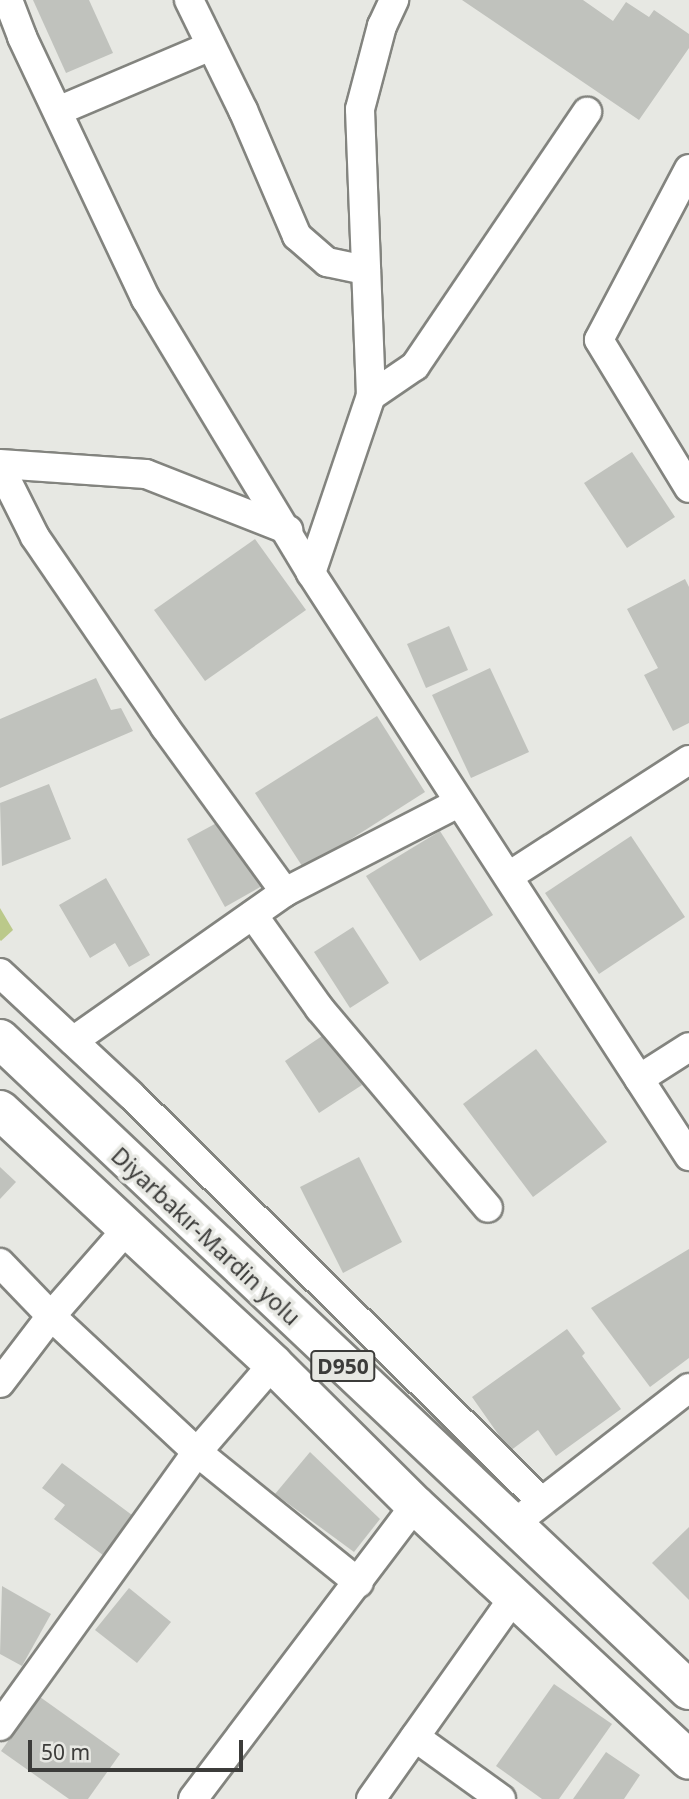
<!DOCTYPE html>
<html>
<head>
<meta charset="utf-8">
<style>
  body { margin:0 }
  #map { position:relative; width:689px; height:1799px; overflow:hidden; background:#e7e8e3; font-family:"Noto Sans",sans-serif }
  div>[style] { position:absolute }
  [style*='--x'] { left:calc(var(--x)*1px); top:calc(var(--y)*1px); width:calc(var(--w)*1px); rotate:calc(var(--a)*1deg) }
  .green>* { inset:0; background:#bbc98a }
  .building>* { inset:0; background:#c0c2bd }
  .roads { filter:drop-shadow(2px 0 #83847f) drop-shadow(-2px 0 #83847f) drop-shadow(0 2px #83847f) drop-shadow(0 -2px #83847f) }
  .minor>* { height:28px; margin:-14px; padding:0 14px; transform-origin:14px; border-radius:14px; background:#fff }
  .highway>* { height:38px; margin:-19px; padding:0 19px; transform-origin:19px; border-radius:19px; background:#fff }
  span { translate:-50% -50%; white-space:nowrap; text-align:center; line-height:1.15; -webkit-text-stroke:7px #e7e8e3; paint-order:stroke }
  .shield-label span { padding:2px 5px; background:#e7e8e3; border:2px solid; border-radius:5px; -webkit-text-stroke-width:0 }
  .shield-label { font-size:21px; color:#3c3c3a; font-weight:700 }
  .street-label { font-size:23px; color:#3c3c3a }
  .scale { position:absolute; left:28px; top:1740px; width:215px; height:32px; box-sizing:border-box; border:4px solid #3c3c3a; border-top:0; padding-left:9px; font-size:21px; line-height:24px; white-space:nowrap; color:#3c3c3a; -webkit-text-stroke:5px #e7e8e3; paint-order:stroke }
</style>
</head>
<body>
<div id="map">
  <div class="green">
    <div style="clip-path:polygon(0 908px,13px 930px,1px 941px,0 940px)"></div>
  </div>
  <div class="building">
    <div style="clip-path:polygon(33px 0,89px 0,113px 53px,66px 73px)"></div>
    <div style="clip-path:polygon(462px 0,583px 0,613px 21px,626px 2px,649px 17px,654px 10px,689px 34px,689px 48px,639px 120px)"></div>
    <div style="clip-path:polygon(632px 452px,675px 517px,627px 548px,584px 483px)"></div>
    <div style="clip-path:polygon(255px 539px,306px 610px,205px 681px,154px 610px)"></div>
    <div style="clip-path:polygon(685px 579px,689px 587px,689px 723px,673px 731px,644px 675px,658px 668px,627px 609px)"></div>
    <div style="clip-path:polygon(449px 626px,468px 670px,426px 688px,407px 644px)"></div>
    <div style="clip-path:polygon(490px 668px,529px 752px,471px 778px,432px 695px)"></div>
    <div style="clip-path:polygon(96px 678px,111px 710px,121px 708px,133px 731px,0 788px,0 719px)"></div>
    <div style="clip-path:polygon(377px 716px,425px 792px,304px 869px,255px 793px)"></div>
    <div style="clip-path:polygon(49px 784px,71px 839px,2px 866px,0 803px)"></div>
    <div style="clip-path:polygon(224px 819px,262px 886px,225px 907px,187px 839px)"></div>
    <div style="clip-path:polygon(440px 831px,493px 915px,420px 961px,366px 876px)"></div>
    <div style="clip-path:polygon(631px 836px,685px 917px,599px 974px,545px 893px)"></div>
    <div style="clip-path:polygon(106px 878px,150px 955px,129px 967px,115px 943px,90px 958px,59px 905px)"></div>
    <div style="clip-path:polygon(353px 927px,389px 983px,350px 1008px,314px 952px)"></div>
    <div style="clip-path:polygon(328px 1032px,362px 1085px,319px 1113px,285px 1061px)"></div>
    <div style="clip-path:polygon(536px 1049px,607px 1142px,533px 1197px,463px 1104px)"></div>
    <div style="clip-path:polygon(359px 1157px,402px 1242px,343px 1273px,300px 1187px)"></div>
    <div style="clip-path:polygon(0 1167px,16px 1182px,0 1199px)"></div>
    <div style="clip-path:polygon(689px 1249px,689px 1358px,650px 1387px,591px 1308px)"></div>
    <div style="clip-path:polygon(567px 1329px,585px 1353px,582px 1356px,621px 1409px,556px 1456px,538px 1430px,510px 1451px,472px 1397px)"></div>
    <div style="clip-path:polygon(310px 1452px,380px 1519px,354px 1552px,275px 1494px)"></div>
    <div style="clip-path:polygon(62px 1463px,136px 1518px,107px 1558px,54px 1519px,65px 1505px,42px 1488px)"></div>
    <div style="clip-path:polygon(689px 1527px,689px 1600px,652px 1563px)"></div>
    <div style="clip-path:polygon(2px 1586px,51px 1614px,22px 1666px,0 1654px)"></div>
    <div style="clip-path:polygon(129px 1588px,171px 1622px,137px 1663px,95px 1630px)"></div>
    <div style="clip-path:polygon(554px 1684px,612px 1724px,559px 1799px,542px 1799px,496px 1766px)"></div>
    <div style="clip-path:polygon(40px 1697px,120px 1754px,88px 1799px,69px 1799px,1px 1751px)"></div>
    <div style="clip-path:polygon(606px 1752px,640px 1775px,624px 1799px,573px 1799px)"></div>
  </div>
  <div class="roads">
    <div class="minor">
      <div style="--x:8;--y:0;--w:40;--a:69"></div>
      <div style="--x:22;--y:37;--w:290;--a:64.7"></div>
      <div style="--x:146;--y:299;--w:320;--a:58.9"></div>
      <div style="--x:311;--y:573;--w:695;--a:57.04"></div>
      <div style="--x:189;--y:0;--w:123;--a:63.9"></div>
      <div style="--x:243;--y:110;--w:137;--a:66.8"></div>
      <div style="--x:297;--y:236;--w:40;--a:41"></div>
      <div style="--x:327;--y:262;--w:40;--a:12"></div>
      <div style="--x:58;--y:111;--w:166;--a:-23"></div>
      <div style="--x:689;--y:169;--w:193;--a:117.8"></div>
      <div style="--x:599;--y:340;--w:173;--a:58.7"></div>
      <div style="--x:371;--y:396;--w:53;--a:-34.3"></div>
      <div style="--x:415;--y:366;--w:307;--a:-55.9"></div>
      <div style="--x:0;--y:464;--w:146;--a:3.9"></div>
      <div style="--x:146;--y:474;--w:153;--a:21.5"></div>
      <div style="--x:0;--y:467;--w:78;--a:63.4"></div>
      <div style="--x:35;--y:537;--w:230;--a:55.6"></div>
      <div style="--x:165;--y:727;--w:204;--a:54"></div>
      <div style="--x:311;--y:573;--w:187;--a:-71.3"></div>
      <div style="--x:371;--y:396;--w:287;--a:-92.2"></div>
      <div style="--x:360;--y:109;--w:86;--a:-75.2"></div>
      <div style="--x:382;--y:26;--w:29;--a:-65"></div>
      <div style="--x:509;--y:876;--w:214;--a:-32.8"></div>
      <div style="--x:253;--y:915;--w:115;--a:54.5"></div>
      <div style="--x:320;--y:1009;--w:260;--a:49.8"></div>
      <div style="--x:0;--y:973;--w:179;--a:43"></div>
      <div style="--x:131;--y:1095;--w:577;--a:44.72"></div>
      <div style="--x:73;--y:1041;--w:259;--a:-35.1"></div>
      <div style="--x:285;--y:892;--w:195;--a:-27.2"></div>
      <div style="--x:639;--y:1079;--w:59;--a:-32.6"></div>
      <div style="--x:0;--y:1263;--w:74;--a:46.1"></div>
      <div style="--x:51;--y:1316;--w:200;--a:43"></div>
      <div style="--x:197;--y:1452;--w:208;--a:39"></div>
      <div style="--x:0;--y:1383;--w:84;--a:-52.7"></div>
      <div style="--x:51;--y:1316;--w:116;--a:-48.9"></div>
      <div style="--x:529;--y:1512;--w:202;--a:-37.8"></div>
      <div style="--x:0;--y:1726;--w:337;--a:-54.3"></div>
      <div style="--x:197;--y:1452;--w:116;--a:-49.2"></div>
      <div style="--x:415;--y:1737;--w:106;--a:35.8"></div>
      <div style="--x:193;--y:1799;--w:368;--a:-52.9"></div>
      <div style="--x:371;--y:1799;--w:247;--a:-54.7"></div>
    </div>
    <div class="highway">
      <div style="--x:0;--y:1039;--w:948;--a:43.38"></div>
      <div style="--x:0;--y:1110;--w:373;--a:42.9"></div>
      <div style="--x:273;--y:1364;--w:200;--a:44.8"></div>
      <div style="--x:415;--y:1505;--w:374;--a:42.9"></div>
    </div>
  </div>
  <div class="shield-label">
    <span style="left:343px;top:1366px">D950</span>
  </div>
  <div class="street-label">
    <span style="left:206px;top:1236px;rotate:43deg">Diyarbakır-Mardin yolu</span>
  </div>
  <div class="scale">50 m</div>
</div>
</body>
</html>
